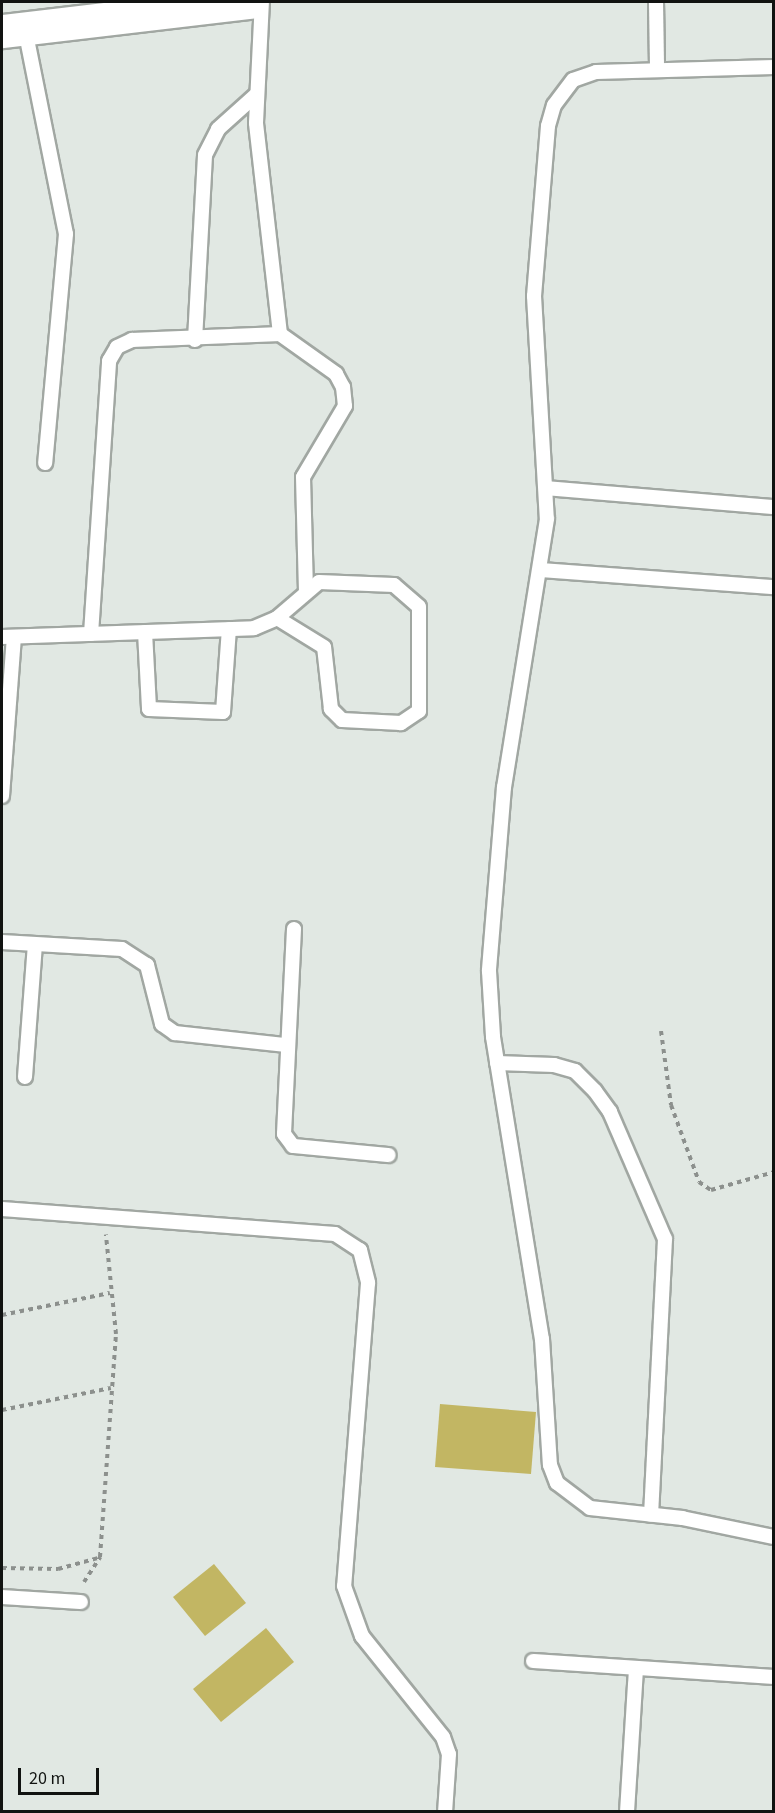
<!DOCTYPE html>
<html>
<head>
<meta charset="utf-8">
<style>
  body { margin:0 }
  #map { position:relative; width:775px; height:1813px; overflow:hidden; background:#e1e8e3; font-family:"Source Sans 3",sans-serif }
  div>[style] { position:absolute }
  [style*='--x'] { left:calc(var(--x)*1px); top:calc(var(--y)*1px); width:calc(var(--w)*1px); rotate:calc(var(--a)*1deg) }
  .green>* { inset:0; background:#c2b663 }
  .path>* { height:4px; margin-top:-2px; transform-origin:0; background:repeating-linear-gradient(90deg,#8c908d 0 4.5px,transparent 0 9px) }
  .roads { filter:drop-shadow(2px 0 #a1a7a2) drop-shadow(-2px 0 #a1a7a2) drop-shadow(0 2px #a1a7a2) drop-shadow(0 -2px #a1a7a2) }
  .lane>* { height:14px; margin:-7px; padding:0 7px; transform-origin:7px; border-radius:7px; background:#fff }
  .secondary>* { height:33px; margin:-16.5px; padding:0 16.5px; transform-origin:16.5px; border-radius:16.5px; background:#fff }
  span { translate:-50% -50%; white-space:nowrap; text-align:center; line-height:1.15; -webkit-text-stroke:5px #e1e8e3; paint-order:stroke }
  .frame { position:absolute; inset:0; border:3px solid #111311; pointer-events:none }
  .scale { position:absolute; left:18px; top:1768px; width:81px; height:27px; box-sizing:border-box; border:3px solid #111311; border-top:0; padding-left:8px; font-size:18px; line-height:21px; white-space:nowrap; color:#111311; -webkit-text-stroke:4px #e1e8e3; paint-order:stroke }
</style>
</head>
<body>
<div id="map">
  <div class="green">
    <div style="clip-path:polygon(440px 1404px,536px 1412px,531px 1474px,435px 1467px)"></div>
    <div style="clip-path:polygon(214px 1564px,246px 1603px,205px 1636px,173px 1597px)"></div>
    <div style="clip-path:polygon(266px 1628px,294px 1662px,221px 1722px,193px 1689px)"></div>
  </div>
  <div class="path">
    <div style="--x:661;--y:1031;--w:75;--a:82.3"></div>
    <div style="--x:671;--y:1105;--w:82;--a:70"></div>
    <div style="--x:699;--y:1182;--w:14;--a:34"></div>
    <div style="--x:711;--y:1190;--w:66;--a:-15.9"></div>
    <div style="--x:2;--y:1315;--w:110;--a:-11.5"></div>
    <div style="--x:2;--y:1410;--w:111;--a:-11.4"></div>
    <div style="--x:2;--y:1568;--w:56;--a:1"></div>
    <div style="--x:58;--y:1569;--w:41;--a:-15.4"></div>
    <div style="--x:84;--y:1582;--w:30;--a:-57"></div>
    <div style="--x:100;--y:1557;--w:224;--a:-85.9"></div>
    <div style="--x:116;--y:1334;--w:100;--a:-95.8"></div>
  </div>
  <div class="roads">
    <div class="lane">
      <div style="--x:656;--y:2;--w:67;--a:89.1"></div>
      <div style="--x:25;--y:29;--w:209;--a:78.7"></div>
      <div style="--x:66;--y:234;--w:230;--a:95.2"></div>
      <div style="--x:774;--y:67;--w:178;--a:178.4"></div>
      <div style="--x:596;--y:72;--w:24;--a:161"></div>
      <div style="--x:573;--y:80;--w:31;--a:127"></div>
      <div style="--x:554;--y:105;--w:22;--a:106"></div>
      <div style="--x:548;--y:126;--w:171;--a:94.7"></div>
      <div style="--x:534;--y:296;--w:223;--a:86.7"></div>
      <div style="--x:547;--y:519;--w:271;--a:99.1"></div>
      <div style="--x:504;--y:787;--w:185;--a:94.7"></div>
      <div style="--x:489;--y:971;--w:66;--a:86.5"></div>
      <div style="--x:493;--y:1037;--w:306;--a:80.8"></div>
      <div style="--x:542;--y:1339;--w:126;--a:86.4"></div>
      <div style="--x:550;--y:1465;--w:19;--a:69"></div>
      <div style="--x:557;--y:1483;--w:41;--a:37.1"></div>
      <div style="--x:590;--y:1508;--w:93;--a:6.2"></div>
      <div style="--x:682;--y:1518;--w:94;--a:11.7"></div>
      <div style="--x:280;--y:334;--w:69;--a:35.5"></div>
      <div style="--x:336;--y:374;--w:15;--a:62"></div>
      <div style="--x:343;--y:387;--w:19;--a:84"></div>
      <div style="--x:345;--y:406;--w:82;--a:120.6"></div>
      <div style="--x:303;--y:477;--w:113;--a:88.5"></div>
      <div style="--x:195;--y:340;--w:185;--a:-86.9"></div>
      <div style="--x:205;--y:155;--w:29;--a:-63"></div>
      <div style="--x:218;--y:129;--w:52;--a:-41.9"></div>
      <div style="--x:546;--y:488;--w:229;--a:4.8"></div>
      <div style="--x:541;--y:570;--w:234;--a:4.2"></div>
      <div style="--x:145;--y:632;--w:77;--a:87"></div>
      <div style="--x:149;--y:709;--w:74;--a:2.3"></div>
      <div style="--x:223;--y:712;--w:83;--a:-85.9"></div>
      <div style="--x:91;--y:634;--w:274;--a:-86.2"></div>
      <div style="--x:109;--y:361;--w:16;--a:-60"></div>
      <div style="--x:117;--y:347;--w:17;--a:-25"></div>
      <div style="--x:132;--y:340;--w:148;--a:-2.3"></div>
      <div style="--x:280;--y:334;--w:212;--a:-96.5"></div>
      <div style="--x:256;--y:123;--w:121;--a:-87.2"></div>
      <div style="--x:2;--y:637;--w:252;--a:-2"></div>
      <div style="--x:254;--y:628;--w:25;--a:-23"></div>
      <div style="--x:277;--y:618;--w:55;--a:-40.6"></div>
      <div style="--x:319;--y:582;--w:75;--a:2.3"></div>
      <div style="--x:394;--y:585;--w:33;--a:41"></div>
      <div style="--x:419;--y:607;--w:104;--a:90"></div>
      <div style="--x:419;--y:711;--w:22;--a:146"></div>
      <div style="--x:401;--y:723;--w:59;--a:-177.1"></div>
      <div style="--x:342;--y:720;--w:16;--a:-135"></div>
      <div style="--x:331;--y:709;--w:62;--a:-96.4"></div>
      <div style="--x:324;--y:647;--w:55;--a:-148.3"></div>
      <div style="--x:2;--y:796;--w:159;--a:-85.7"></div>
      <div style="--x:294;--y:929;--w:205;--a:92.8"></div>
      <div style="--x:284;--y:1134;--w:15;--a:53"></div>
      <div style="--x:293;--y:1146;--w:96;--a:5.4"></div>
      <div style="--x:2;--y:942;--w:120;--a:3.3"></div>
      <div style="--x:122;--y:949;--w:30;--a:33"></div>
      <div style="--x:147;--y:965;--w:61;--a:75.7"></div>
      <div style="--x:162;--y:1024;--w:16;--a:35"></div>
      <div style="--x:175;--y:1033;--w:112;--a:6.2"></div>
      <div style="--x:497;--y:1063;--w:57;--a:2"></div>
      <div style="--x:554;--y:1065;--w:22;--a:16"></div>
      <div style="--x:575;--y:1071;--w:28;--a:45"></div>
      <div style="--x:595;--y:1091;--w:26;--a:54"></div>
      <div style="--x:610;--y:1112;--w:138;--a:66.6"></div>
      <div style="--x:665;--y:1239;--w:276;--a:92.9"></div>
      <div style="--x:25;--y:1077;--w:133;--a:-85.7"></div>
      <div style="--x:2;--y:1209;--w:334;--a:4.3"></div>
      <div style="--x:335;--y:1234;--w:30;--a:33"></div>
      <div style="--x:360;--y:1250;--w:34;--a:76"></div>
      <div style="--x:368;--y:1283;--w:304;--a:94.5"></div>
      <div style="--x:344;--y:1586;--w:53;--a:70.2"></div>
      <div style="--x:362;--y:1636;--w:129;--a:51.3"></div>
      <div style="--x:443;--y:1737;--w:18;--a:71"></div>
      <div style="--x:449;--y:1754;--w:58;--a:93.9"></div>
      <div style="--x:2;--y:1597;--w:79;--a:3.6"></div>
      <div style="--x:533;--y:1661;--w:242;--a:3.8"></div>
      <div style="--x:627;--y:1812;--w:144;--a:-86.4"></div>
    </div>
    <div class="secondary">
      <div style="--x:2;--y:31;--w:250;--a:-6.7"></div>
    </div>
  </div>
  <div class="frame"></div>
  <div class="scale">20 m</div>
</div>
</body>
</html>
